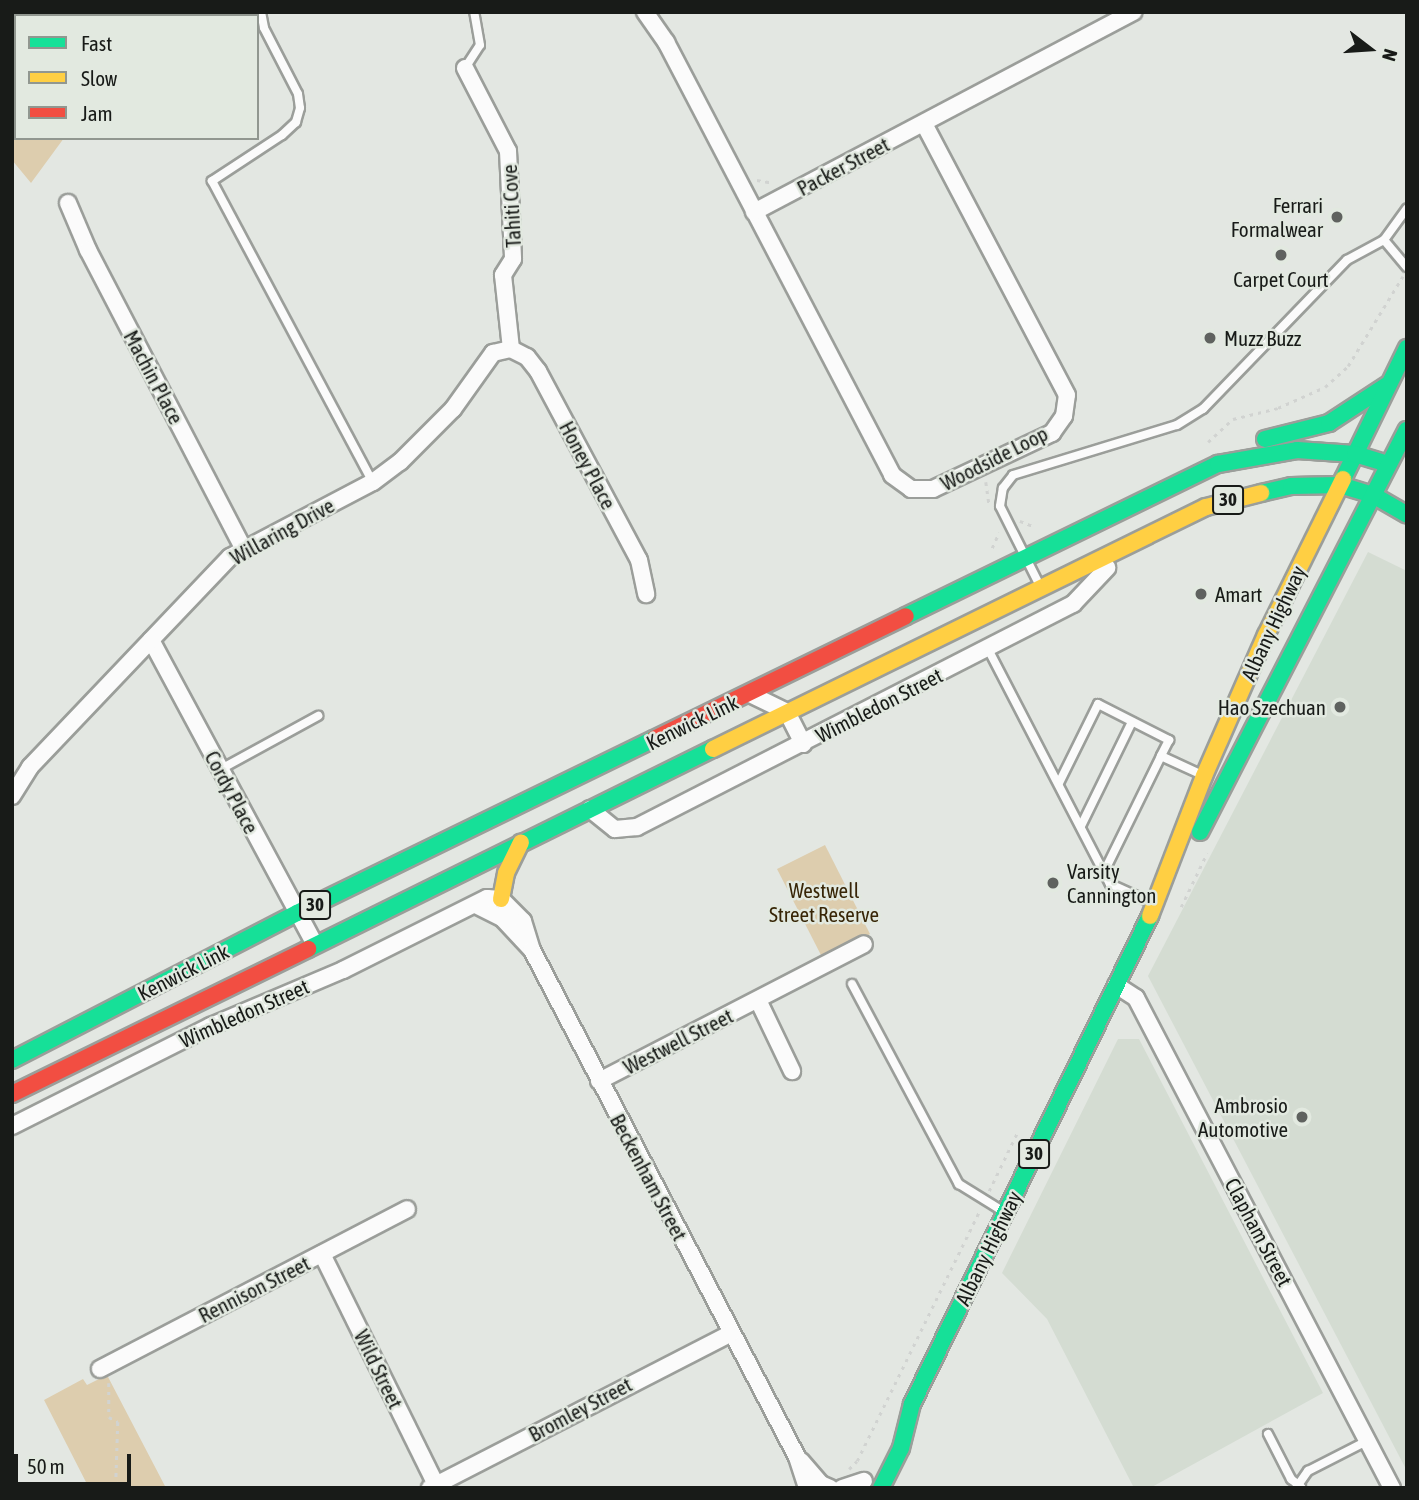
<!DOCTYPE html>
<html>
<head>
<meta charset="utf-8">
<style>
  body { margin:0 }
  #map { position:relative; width:1419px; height:1500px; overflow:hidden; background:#e3e7e2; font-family:"Asap Condensed",sans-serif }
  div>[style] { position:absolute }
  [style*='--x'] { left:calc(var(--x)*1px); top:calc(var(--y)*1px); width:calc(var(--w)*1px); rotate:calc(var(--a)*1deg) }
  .built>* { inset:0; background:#d4dcd2 }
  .green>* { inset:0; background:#ddcdae }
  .path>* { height:2.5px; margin-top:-1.25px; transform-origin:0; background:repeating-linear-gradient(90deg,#d1d3d1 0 3.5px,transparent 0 8.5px) }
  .roads { filter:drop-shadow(2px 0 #9b9e9a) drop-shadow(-2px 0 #9b9e9a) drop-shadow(0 2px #9b9e9a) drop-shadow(0 -2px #9b9e9a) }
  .lane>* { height:8px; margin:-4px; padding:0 4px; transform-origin:4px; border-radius:4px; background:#fbfbfb }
  .street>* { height:16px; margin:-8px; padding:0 8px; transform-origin:8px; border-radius:8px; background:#fbfbfb }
  .fast>* { height:16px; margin:-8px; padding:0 8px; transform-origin:8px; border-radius:8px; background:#16e098 }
  .slow>* { height:16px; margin:-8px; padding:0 8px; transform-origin:8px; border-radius:8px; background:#ffcf43 }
  .jam>* { height:16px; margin:-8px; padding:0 8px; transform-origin:8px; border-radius:8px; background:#f24e42 }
  .dots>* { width:19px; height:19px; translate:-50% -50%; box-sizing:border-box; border:4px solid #e2e9e0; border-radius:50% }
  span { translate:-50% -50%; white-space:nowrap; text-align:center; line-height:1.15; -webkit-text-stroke:5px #e2e9e0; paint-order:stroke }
  .shield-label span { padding:2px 5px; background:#e2e9e0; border:2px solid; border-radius:5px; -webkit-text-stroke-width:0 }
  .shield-label { font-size:19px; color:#181b18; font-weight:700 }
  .street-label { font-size:21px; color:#181b18 }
  .poi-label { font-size:21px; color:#181b18 }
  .right { translate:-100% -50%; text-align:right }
  .left { translate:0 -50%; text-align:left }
  .park-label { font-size:21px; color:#372506 }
  .frame { position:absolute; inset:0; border:14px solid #181b18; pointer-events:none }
  .legend { position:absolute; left:14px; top:14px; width:245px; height:126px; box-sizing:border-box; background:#e2e9e0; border:2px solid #919790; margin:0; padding:9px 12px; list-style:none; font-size:21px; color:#181b18 }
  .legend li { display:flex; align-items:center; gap:14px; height:35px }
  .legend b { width:35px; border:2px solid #919790 }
  .north { position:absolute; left:1335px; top:14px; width:70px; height:70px; -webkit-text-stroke:5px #e2e9e0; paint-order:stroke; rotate:107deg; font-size:19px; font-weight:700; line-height:28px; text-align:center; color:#181b18 }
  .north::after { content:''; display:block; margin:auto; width:24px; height:32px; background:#181b18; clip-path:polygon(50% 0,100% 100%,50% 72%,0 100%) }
  .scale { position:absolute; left:14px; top:1454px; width:117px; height:32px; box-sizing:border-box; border:4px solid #181b18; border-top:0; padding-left:9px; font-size:21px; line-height:24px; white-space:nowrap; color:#181b18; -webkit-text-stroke:5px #e2e9e0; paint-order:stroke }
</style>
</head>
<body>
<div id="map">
  <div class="built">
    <div style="clip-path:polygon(1368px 552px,1407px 571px,1407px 1471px,1148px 976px)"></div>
    <div style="clip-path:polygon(1118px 1039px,1139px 1039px,1323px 1393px,1150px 1488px,1134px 1488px,1047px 1319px,1002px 1273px)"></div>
  </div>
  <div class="green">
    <div style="clip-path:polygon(12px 12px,157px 12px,16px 16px,16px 138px,64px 138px,31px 183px,12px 160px)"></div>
    <div style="clip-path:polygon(825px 845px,870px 934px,823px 959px,777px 869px)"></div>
    <div style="clip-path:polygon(107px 1375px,166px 1488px,89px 1488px,44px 1400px,83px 1379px,87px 1385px)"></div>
  </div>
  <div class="path">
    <div style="--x:757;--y:180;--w:17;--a:10"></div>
    <div style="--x:1208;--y:442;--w:34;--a:-43"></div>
    <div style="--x:1233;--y:419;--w:46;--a:-13.7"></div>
    <div style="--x:1278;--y:408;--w:51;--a:-24.1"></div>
    <div style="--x:1325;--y:387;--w:31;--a:-42"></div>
    <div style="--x:1348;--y:366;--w:105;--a:-58.6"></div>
    <div style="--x:986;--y:482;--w:21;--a:82"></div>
    <div style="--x:1020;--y:521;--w:16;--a:22"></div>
    <div style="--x:992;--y:548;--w:17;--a:-66"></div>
    <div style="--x:1181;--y:907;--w:60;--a:-64.3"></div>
    <div style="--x:989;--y:1191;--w:67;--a:-64.2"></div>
    <div style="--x:109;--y:1383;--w:34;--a:90"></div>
    <div style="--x:109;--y:1417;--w:10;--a:29"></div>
    <div style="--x:118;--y:1422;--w:60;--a:91.9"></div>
    <div style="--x:116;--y:1482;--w:11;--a:34"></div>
    <div style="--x:849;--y:1469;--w:11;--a:-45"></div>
    <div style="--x:857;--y:1461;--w:280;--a:-63.9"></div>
  </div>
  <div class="roads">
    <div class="lane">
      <div style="--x:261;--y:12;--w:16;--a:79"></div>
      <div style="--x:264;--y:28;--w:74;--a:62.7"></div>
      <div style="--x:298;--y:94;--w:14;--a:82"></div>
      <div style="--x:300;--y:108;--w:15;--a:106"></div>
      <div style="--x:296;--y:122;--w:19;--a:137"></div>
      <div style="--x:282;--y:135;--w:84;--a:146.7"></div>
      <div style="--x:212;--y:181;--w:341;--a:61.9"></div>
      <div style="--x:465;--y:68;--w:27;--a:-57"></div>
      <div style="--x:480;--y:45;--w:34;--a:-100"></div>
      <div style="--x:1384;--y:240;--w:35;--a:50"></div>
      <div style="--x:1039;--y:584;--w:87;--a:-116.6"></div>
      <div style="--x:1000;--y:506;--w:18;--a:-81"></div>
      <div style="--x:1003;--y:488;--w:16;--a:-52"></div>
      <div style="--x:1013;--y:475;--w:171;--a:-17"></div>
      <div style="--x:1177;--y:425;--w:31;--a:-32"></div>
      <div style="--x:1203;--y:409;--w:207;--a:-46"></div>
      <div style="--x:1347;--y:260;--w:42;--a:-28.4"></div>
      <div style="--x:1384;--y:240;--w:39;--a:-54"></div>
      <div style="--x:988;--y:649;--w:265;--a:62.6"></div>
      <div style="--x:1110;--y:884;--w:44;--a:24.2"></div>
      <div style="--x:221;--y:769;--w:111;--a:-28.7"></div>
      <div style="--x:1059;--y:783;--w:88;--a:-63.7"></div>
      <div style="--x:1098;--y:704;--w:80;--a:26.9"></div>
      <div style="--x:1169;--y:740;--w:18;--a:117"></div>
      <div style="--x:1081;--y:826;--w:116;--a:-63.9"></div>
      <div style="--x:1104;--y:872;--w:129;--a:-63.8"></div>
      <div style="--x:1161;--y:756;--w:41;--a:24.7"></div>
      <div style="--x:852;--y:984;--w:227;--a:61.9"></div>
      <div style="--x:959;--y:1184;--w:49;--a:31.8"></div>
      <div style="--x:1268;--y:1434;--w:51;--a:62.9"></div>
      <div style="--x:1291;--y:1479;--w:13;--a:39"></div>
      <div style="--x:1296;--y:1488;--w:21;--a:-55"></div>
      <div style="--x:1308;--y:1471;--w:66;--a:-27"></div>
    </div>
    <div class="street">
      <div style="--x:645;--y:12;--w:37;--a:55"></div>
      <div style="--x:666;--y:42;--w:488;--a:62.4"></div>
      <div style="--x:892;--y:475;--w:24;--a:36"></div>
      <div style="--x:911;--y:489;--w:22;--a:0"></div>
      <div style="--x:933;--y:489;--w:132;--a:-25.2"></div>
      <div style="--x:1052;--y:433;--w:21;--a:-55"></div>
      <div style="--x:1064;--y:416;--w:21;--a:-82"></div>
      <div style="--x:1067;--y:395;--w:306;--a:-117.8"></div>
      <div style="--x:465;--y:68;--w:93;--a:62.6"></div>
      <div style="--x:508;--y:151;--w:108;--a:87.3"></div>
      <div style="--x:513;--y:259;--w:19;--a:122"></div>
      <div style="--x:503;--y:275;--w:74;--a:83.8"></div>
      <div style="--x:68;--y:203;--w:51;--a:66.9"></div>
      <div style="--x:88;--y:250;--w:338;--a:62.5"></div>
      <div style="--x:754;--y:212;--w:429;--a:-27.8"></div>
      <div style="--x:511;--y:349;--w:18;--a:27"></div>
      <div style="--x:527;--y:357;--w:18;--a:52"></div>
      <div style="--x:538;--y:371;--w:214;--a:61.9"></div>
      <div style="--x:639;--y:560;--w:35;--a:78"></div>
      <div style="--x:151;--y:640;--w:344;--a:61.7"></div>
      <div style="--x:750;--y:694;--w:41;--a:25.9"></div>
      <div style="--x:787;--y:712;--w:36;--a:63"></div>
      <div style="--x:12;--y:796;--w:34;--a:-58"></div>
      <div style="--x:30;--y:767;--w:290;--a:-46.4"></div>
      <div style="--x:230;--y:557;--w:161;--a:-27.7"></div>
      <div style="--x:373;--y:482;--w:34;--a:-37"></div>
      <div style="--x:400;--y:462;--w:75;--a:-45"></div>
      <div style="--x:453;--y:409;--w:69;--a:-54.5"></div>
      <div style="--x:493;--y:353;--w:18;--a:-13"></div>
      <div style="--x:590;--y:809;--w:32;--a:39"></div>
      <div style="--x:615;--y:829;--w:22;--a:-5"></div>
      <div style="--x:637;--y:827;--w:490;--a:-27.1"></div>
      <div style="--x:1073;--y:604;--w:50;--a:-46.6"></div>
      <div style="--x:478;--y:906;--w:28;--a:27"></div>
      <div style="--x:503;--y:919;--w:42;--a:46.9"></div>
      <div style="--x:1116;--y:985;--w:24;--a:33"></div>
      <div style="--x:1136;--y:998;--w:553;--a:62.42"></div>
      <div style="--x:758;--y:1000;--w:79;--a:64.4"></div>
      <div style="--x:599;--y:1081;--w:298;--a:-27.3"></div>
      <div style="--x:12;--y:1126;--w:223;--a:-26.7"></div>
      <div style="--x:211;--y:1026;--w:143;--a:-23"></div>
      <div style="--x:343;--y:970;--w:161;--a:-26.6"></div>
      <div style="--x:487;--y:898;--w:14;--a:4"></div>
      <div style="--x:501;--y:899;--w:31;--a:45"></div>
      <div style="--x:523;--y:921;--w:30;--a:73"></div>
      <div style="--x:532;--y:950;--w:572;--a:62.4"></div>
      <div style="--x:797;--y:1457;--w:33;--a:72"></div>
      <div style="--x:322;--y:1254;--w:258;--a:63.7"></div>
      <div style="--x:100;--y:1369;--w:346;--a:-27.5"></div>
      <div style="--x:801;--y:1461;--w:30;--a:49"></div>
      <div style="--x:821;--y:1484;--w:10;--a:24"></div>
      <div style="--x:430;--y:1488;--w:339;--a:-27.2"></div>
      <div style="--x:842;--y:1488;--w:23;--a:-18"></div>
    </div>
    <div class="fast">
      <div style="--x:1265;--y:439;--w:66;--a:-14"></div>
      <div style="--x:1329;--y:423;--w:69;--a:-33.2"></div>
      <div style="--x:1343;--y:479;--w:146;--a:-64"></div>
      <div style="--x:1261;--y:493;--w:31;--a:-13"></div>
      <div style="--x:1291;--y:486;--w:49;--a:-1.2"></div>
      <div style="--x:1340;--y:485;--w:34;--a:17"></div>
      <div style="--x:1373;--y:495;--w:39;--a:30"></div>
      <div style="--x:906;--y:616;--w:347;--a:-26"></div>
      <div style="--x:1218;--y:464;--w:80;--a:-10"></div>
      <div style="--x:1297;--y:450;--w:58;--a:3.9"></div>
      <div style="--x:1355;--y:454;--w:34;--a:17"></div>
      <div style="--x:1200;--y:832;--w:452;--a:-62.8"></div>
      <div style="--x:308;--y:949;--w:452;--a:-26.3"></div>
      <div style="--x:12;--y:1060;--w:321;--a:-27.3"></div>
      <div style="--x:297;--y:913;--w:397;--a:-26"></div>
      <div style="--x:881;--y:1488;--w:45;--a:-63.4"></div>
      <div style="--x:901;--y:1448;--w:45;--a:-76"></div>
      <div style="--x:912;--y:1404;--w:543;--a:-64"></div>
    </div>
    <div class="slow">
      <div style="--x:713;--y:749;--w:549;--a:-26.15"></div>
      <div style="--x:1206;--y:507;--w:57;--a:-14.3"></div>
      <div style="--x:501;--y:899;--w:26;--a:-79"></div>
      <div style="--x:506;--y:873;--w:34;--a:-64"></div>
      <div style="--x:1150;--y:916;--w:150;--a:-68.9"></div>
      <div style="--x:1204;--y:776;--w:154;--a:-66.3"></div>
      <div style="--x:1266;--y:635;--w:174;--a:-63.7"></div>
    </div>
    <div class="jam">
      <div style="--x:654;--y:739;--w:280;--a:-26"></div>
      <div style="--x:12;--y:1094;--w:330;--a:-26.1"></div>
    </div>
  </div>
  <div class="dots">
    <div style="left:1337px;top:217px;background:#5f625f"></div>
    <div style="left:1281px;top:255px;background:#5f625f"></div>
    <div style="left:1210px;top:338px;background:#5f625f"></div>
    <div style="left:1201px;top:594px;background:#5f625f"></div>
    <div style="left:1340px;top:707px;background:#5f625f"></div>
    <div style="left:1053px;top:883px;background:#5f625f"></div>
    <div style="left:1302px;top:1117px;background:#5f625f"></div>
  </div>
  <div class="shield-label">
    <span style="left:1228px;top:500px">30</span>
    <span style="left:315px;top:905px">30</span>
    <span style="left:1034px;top:1154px">30</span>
  </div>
  <div class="street-label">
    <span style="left:843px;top:166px;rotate:-28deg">Packer Street</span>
    <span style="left:511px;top:206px;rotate:-93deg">Tahiti Cove</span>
    <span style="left:154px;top:377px;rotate:62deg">Machin Place</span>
    <span style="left:994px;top:458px;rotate:-27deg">Woodside Loop</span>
    <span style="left:588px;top:465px;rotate:62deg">Honey Place</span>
    <span style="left:282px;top:531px;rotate:-29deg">Willaring Drive</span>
    <span style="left:1273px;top:623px;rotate:-65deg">Albany Highway</span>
    <span style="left:879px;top:705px;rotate:-27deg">Wimbledon Street</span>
    <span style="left:692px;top:722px;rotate:-26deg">Kenwick Link</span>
    <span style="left:232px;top:792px;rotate:62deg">Cordy Place</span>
    <span style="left:183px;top:972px;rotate:-27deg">Kenwick Link</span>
    <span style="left:244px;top:1013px;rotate:-24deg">Wimbledon Street</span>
    <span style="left:678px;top:1041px;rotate:-27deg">Westwell Street</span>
    <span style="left:649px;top:1177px;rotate:62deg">Beckenham Street</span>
    <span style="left:1259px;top:1232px;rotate:62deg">Clapham Street</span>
    <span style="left:988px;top:1248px;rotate:-64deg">Albany Highway</span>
    <span style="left:254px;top:1289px;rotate:-27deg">Rennison Street</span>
    <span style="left:379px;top:1369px;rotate:64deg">Wild Street</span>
    <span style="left:580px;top:1409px;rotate:-28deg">Bromley Street</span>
  </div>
  <div class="poi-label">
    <span class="right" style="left:1323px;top:217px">Ferrari<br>Formalwear</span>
    <span style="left:1281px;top:279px">Carpet Court</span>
    <span class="left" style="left:1224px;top:338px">Muzz Buzz</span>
    <span class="left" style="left:1215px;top:594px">Amart</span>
    <span class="right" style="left:1326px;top:707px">Hao Szechuan</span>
    <span class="left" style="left:1067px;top:883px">Varsity<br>Cannington</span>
    <span class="right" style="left:1288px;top:1117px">Ambrosio<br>Automotive</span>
  </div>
  <div class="park-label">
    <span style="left:824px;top:902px">Westwell<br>Street Reserve</span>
  </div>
  <div class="frame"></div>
  <ul class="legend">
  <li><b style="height:9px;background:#16e098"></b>Fast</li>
  <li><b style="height:9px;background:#ffcf43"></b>Slow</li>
  <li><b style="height:9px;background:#f24e42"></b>Jam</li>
  </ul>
  <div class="north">N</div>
  <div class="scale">50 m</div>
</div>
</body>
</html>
